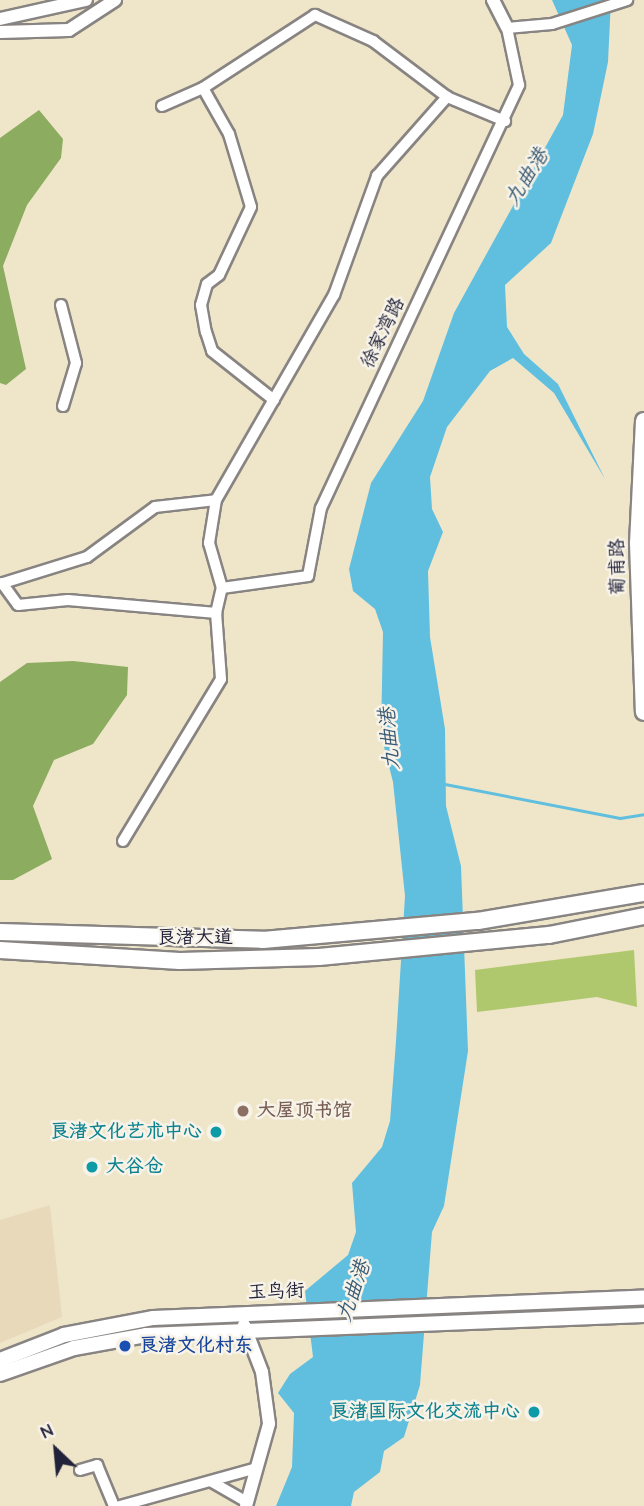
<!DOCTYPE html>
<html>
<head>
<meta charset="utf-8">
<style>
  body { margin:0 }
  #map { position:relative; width:644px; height:1506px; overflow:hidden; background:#efe6ca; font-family:"Comic Neue","LXGW WenKai TC",sans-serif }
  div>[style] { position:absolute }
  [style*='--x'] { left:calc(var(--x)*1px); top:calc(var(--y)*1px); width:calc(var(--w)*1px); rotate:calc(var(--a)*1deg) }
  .built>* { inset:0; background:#e8d9ba }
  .green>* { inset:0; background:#b0c86d }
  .forest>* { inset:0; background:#8cac60 }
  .water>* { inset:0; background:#60bfde }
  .stream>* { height:2.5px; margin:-1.25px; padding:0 1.25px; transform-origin:1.25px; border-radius:1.25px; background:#60bfde }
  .roads { filter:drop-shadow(2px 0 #888482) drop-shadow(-2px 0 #888482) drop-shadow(0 2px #888482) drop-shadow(0 -2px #888482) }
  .minor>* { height:10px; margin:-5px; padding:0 5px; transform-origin:5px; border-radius:5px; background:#fff }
  .tertiary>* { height:12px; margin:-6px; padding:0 6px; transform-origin:6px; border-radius:6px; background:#fff }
  .secondary>* { height:14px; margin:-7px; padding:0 7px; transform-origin:7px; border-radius:7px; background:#fff }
  .primary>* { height:16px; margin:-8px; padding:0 8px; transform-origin:8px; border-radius:8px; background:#fff }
  .trunk>* { height:16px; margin:-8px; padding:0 8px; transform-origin:8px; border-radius:8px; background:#fff }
  .dots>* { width:19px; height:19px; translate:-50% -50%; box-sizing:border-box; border:4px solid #f7f3e8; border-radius:50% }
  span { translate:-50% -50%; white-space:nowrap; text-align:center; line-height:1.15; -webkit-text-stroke:5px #f7f3e8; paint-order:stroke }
  .street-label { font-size:19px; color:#22223b }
  .education-label { font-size:19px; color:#785e54; font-weight:700 }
  .left { translate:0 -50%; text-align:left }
  .culture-label { font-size:19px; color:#0d838f; font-weight:700 }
  .right { translate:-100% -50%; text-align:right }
  .transit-label { font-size:19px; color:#164399; font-weight:700 }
  .water-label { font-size:21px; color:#385974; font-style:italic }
  .north { position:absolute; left:21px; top:1415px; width:70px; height:70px; -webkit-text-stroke:5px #f7f3e8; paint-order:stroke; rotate:334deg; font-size:19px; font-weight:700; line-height:28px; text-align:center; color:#22223b }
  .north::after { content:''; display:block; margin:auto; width:24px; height:32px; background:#22223b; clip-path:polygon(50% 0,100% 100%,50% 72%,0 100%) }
</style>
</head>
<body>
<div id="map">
  <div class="built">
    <div style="clip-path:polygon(50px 1205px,62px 1317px,0 1343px,0 1220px)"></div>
  </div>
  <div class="green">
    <div style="clip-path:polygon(634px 950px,637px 1007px,597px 997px,477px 1012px,475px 970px)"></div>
  </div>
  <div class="forest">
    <div style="clip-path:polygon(39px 110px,63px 139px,61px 158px,27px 205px,3px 266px,26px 369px,6px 385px,0 383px,0 138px)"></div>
    <div style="clip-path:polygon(73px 661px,128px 667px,127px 695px,93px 744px,54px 760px,33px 806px,52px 859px,13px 880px,0 880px,0 682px,27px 663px)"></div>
  </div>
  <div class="water">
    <div style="clip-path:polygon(552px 0,611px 0,608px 62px,593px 134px,551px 243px,505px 285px,507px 327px,524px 354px,558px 384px,605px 479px,554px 393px,513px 358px,490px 371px,447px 427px,430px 477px,432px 509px,443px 532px,428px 571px,430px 637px,445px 729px,446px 806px,461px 866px,468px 1051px,444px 1206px,432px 1232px,420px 1385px,404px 1437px,384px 1451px,380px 1472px,354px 1492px,351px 1506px,276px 1506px,292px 1467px,294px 1413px,278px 1393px,290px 1374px,313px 1357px,305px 1291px,348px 1255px,356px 1232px,352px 1183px,382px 1147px,390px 1121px,396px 1041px,405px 896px,393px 782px,381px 735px,383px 632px,375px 609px,353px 591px,349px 569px,371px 483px,423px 401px,454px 313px,563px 115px,572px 45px)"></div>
  </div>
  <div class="stream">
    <div style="--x:445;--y:784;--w:178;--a:11"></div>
    <div style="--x:620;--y:818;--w:24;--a:-9"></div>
  </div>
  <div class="roads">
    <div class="minor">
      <div style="--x:203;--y:88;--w:53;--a:60.5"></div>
      <div style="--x:229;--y:134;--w:76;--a:73.2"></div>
      <div style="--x:251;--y:207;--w:75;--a:115.2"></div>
      <div style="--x:219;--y:275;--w:15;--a:143"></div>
      <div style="--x:207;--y:284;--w:22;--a:106"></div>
      <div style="--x:201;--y:305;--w:27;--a:80"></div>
      <div style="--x:206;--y:332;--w:20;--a:72"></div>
      <div style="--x:212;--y:351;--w:79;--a:38.3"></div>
      <div style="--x:162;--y:106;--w:45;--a:-23.7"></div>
      <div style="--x:203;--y:88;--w:134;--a:-33.1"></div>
      <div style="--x:315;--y:15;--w:64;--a:24.1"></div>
      <div style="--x:373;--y:41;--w:93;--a:37.1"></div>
      <div style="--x:447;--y:97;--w:63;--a:22.5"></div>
      <div style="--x:61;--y:305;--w:60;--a:75.5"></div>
      <div style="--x:76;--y:363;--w:45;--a:106.8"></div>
      <div style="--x:2;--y:583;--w:27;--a:54"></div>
      <div style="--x:18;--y:605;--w:50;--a:-5.7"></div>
      <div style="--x:68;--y:600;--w:149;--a:5"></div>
      <div style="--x:0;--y:584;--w:91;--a:-17.2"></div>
      <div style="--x:87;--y:557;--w:84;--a:-36.3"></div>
      <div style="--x:155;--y:507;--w:61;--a:-6.5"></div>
      <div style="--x:222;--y:588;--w:87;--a:-7.9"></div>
      <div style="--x:308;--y:576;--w:69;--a:-79.2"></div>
      <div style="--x:321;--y:508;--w:467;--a:-64.9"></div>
      <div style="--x:519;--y:85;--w:58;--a:-101.9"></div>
      <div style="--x:507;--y:28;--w:45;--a:-5.1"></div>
      <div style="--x:552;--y:24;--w:79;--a:-17.7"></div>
      <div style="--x:123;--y:841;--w:189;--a:-58.8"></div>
      <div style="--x:221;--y:679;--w:66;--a:-94.3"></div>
      <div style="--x:216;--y:613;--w:26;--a:-77"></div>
      <div style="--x:222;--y:588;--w:47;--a:-106.1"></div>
      <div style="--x:209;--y:543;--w:44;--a:-80.8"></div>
      <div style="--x:216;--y:500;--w:237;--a:-60.1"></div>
      <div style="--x:334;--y:295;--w:127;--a:-70.1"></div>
      <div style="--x:377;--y:176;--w:106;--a:-48.5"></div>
      <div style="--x:80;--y:1470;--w:18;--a:-16"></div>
      <div style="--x:97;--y:1465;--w:44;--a:67.5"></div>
      <div style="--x:212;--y:1482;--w:40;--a:29.7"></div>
      <div style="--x:120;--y:1506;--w:142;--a:-15.5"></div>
    </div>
    <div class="tertiary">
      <div style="--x:493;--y:0;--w:31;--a:63"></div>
      <div style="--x:0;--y:19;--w:88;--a:-12.5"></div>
      <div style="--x:0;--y:32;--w:69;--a:-1.7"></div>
      <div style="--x:69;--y:30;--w:55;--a:-33.1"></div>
      <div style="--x:244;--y:1325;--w:50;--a:69"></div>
      <div style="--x:262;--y:1372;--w:52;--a:82.3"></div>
      <div style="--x:269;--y:1424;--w:85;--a:105.7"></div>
    </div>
    <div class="secondary">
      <div style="--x:0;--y:1360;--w:69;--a:-21.3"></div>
      <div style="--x:64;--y:1335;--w:91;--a:-10.8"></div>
      <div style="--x:153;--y:1318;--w:491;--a:-2.4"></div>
      <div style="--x:0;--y:1374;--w:78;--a:-19.4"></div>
      <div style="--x:74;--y:1348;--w:73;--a:-10.2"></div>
      <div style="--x:146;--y:1335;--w:498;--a:-2.3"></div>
    </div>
    <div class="primary">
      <div style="--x:644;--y:421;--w:122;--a:92.8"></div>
      <div style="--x:638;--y:543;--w:169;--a:88"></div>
    </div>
    <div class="trunk">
      <div style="--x:0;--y:932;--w:263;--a:1.7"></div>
      <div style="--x:263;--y:940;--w:216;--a:-5.1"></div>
      <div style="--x:478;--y:921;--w:168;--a:-9.6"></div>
      <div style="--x:0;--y:950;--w:180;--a:3.5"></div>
      <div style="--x:180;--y:961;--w:139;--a:-1.6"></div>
      <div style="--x:319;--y:957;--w:231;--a:-5.5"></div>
      <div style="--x:549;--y:935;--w:97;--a:-11.3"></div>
    </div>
  </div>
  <div class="dots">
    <div style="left:243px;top:1111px;background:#8d6e63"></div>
    <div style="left:216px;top:1132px;background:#0f9aa8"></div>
    <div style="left:92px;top:1167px;background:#0f9aa8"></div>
    <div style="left:125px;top:1346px;background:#1a4fb4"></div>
    <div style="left:534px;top:1412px;background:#0f9aa8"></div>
  </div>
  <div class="street-label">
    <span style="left:383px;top:333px;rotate:-64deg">徐家湾路</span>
    <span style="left:618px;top:567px;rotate:-91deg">葡甫路</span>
    <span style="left:195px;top:938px">良渚大道</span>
    <span style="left:276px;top:1292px;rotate:-2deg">玉鸟街</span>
  </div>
  <div class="education-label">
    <span class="left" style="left:257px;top:1111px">大屋顶书馆</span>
  </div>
  <div class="culture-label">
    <span class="right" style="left:202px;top:1132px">良渚文化艺术中心</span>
    <span class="left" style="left:106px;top:1167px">大谷仓</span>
    <span class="right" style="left:520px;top:1412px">良渚国际文化交流中心</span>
  </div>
  <div class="transit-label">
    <span class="left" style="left:139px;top:1346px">良渚文化村东</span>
  </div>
  <div class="water-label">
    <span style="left:526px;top:177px;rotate:-58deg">九曲港</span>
    <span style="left:389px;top:739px;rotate:-95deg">九曲港</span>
    <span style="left:353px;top:1291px;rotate:-71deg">九曲港</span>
  </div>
  <div class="north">N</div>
</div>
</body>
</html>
